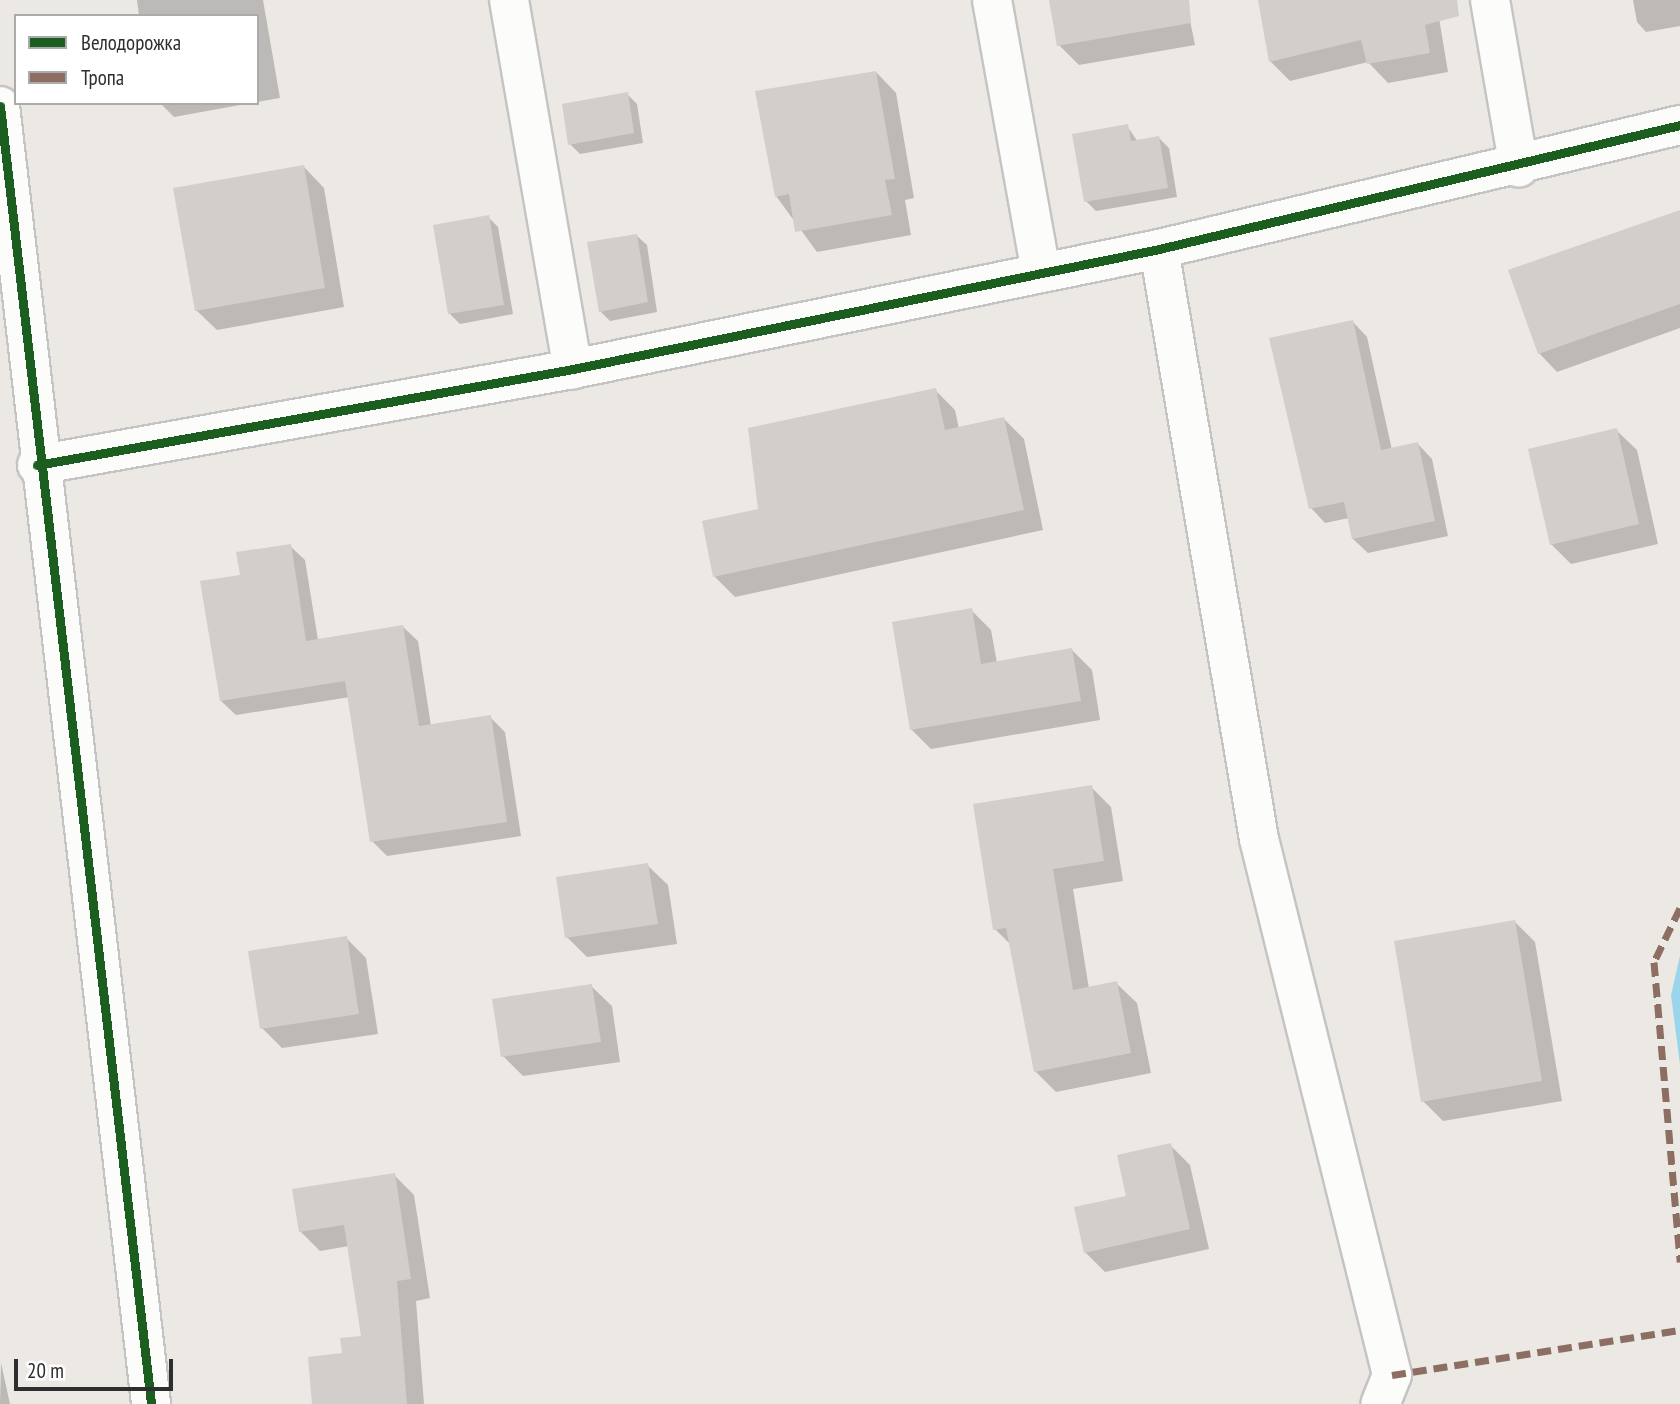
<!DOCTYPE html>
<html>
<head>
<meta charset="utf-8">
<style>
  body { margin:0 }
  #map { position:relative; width:1680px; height:1404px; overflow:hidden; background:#ece8e4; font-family:"PT Sans Narrow",sans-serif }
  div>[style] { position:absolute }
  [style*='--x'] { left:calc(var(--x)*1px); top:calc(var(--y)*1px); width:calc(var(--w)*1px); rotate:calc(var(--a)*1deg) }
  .water>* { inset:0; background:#99d6ec }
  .shadow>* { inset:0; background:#0003 }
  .building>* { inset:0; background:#d1cecb }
  .roads { filter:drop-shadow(2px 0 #c5c4c5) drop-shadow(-2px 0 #c5c4c5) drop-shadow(0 2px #c5c4c5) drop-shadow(0 -2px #c5c4c5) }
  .street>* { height:38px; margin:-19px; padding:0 19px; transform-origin:19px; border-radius:19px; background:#fcfcfb }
  .quiet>* { height:7px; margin-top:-3.5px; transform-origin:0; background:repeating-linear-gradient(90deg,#8d6e63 0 14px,transparent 0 21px) }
  .cycleway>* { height:9px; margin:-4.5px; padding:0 4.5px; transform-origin:4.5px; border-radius:4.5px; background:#1b5e20 }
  span { translate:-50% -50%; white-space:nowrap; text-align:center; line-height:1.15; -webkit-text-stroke:7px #fff; paint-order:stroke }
  .legend { position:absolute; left:14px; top:14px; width:245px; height:91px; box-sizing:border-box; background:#fff; border:2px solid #ababab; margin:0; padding:9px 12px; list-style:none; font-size:21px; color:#2e2e2e }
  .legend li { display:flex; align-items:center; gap:14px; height:35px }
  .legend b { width:35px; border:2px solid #ababab }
  .scale { position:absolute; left:14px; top:1359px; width:159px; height:32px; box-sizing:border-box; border:4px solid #2e2e2e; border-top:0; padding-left:9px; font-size:21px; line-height:24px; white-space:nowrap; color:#2e2e2e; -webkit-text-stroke:5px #fff; paint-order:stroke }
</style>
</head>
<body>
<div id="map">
  <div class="water">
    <div style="clip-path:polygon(1680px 956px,1680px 1065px,1671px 995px)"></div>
  </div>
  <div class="shadow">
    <div style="clip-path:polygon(137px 0,263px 0,280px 98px,257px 102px,257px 16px,139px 16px)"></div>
    <div style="clip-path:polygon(1051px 0,1186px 0,1195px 45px,1079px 65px,1059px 45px)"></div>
    <div style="clip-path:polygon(1260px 0,1436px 0,1448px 72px,1388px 83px,1368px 62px,1290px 81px,1270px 61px)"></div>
    <div style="clip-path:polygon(1633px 0,1680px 0,1680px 26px,1646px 32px,1637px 22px)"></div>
    <div style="clip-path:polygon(876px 72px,896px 93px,914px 198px,905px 200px,911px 235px,817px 252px,776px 196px)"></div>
    <div style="clip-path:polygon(627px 94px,637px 104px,643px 143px,580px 154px,570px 144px)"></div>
    <div style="clip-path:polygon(160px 103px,251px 103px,174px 117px)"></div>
    <div style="clip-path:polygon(1127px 126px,1138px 142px,1159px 138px,1169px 148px,1177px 197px,1096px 211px,1086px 201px)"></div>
    <div style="clip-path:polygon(304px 167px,324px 188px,344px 307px,217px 330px,196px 310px)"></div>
    <div style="clip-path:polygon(488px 217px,498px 227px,513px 314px,460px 324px,450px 314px)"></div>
    <div style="clip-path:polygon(1680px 222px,1680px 328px,1557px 372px,1539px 353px)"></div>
    <div style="clip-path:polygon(637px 236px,647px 245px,657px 312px,610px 321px,600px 311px)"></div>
    <div style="clip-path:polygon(1353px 322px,1367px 337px,1392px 450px,1418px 444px,1432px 459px,1448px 536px,1368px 553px,1353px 539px,1349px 518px,1325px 523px,1311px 508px)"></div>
    <div style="clip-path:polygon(935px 390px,955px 410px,959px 429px,1004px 419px,1024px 439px,1043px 530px,735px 597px,715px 577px,760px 510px)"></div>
    <div style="clip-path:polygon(1616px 430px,1637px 450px,1658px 544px,1571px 564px,1551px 544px)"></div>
    <div style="clip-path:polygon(290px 546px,305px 560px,318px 640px,403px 627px,418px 641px,431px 726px,490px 717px,505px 732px,521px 836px,387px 856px,372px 841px,350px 697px,236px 715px,221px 701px,242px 577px)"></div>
    <div style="clip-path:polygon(971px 610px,991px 630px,997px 663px,1072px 650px,1092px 670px,1100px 720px,931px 749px,911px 729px)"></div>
    <div style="clip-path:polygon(1091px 787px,1111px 807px,1123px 881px,1073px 889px,1089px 989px,1116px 983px,1137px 1003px,1151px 1073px,1056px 1092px,1036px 1072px,1012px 946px,995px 929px)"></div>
    <div style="clip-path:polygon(647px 865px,668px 885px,677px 944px,587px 957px,567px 937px)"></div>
    <div style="clip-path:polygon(1515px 922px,1535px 942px,1562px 1101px,1443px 1121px,1423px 1101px)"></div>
    <div style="clip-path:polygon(346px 938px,366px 958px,378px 1034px,282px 1048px,262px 1028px)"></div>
    <div style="clip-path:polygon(591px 986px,612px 1006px,620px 1062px,523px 1076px,503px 1056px)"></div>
    <div style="clip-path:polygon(1170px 1145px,1190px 1165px,1209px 1249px,1105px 1272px,1085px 1252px)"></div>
    <div style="clip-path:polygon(394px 1175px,414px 1195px,430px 1298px,416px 1301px,424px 1404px,314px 1404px,343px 1355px,363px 1337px,349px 1246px,320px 1251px,300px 1231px)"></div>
    <div style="clip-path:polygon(1px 1363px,10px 1404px,0 1404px)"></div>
  </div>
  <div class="building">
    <div style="clip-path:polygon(1049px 0,1189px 0,1191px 23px,1057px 46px)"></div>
    <div style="clip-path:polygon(1258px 0,1457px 0,1459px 16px,1425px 25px,1430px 53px,1367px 64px,1361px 40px,1269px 62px)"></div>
    <div style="clip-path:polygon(876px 71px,895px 179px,885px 180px,892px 215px,795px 232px,789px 194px,775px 197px,755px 91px)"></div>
    <div style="clip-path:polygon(628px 92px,634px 133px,568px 145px,562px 104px)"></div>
    <div style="clip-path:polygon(1128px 124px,1131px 141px,1159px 136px,1168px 188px,1084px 202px,1072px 134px)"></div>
    <div style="clip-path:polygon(304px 165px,325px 288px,195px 311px,173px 188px)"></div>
    <div style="clip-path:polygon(1680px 210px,1680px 304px,1538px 354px,1508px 270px)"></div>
    <div style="clip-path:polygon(489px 215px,504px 305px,448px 314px,433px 225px)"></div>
    <div style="clip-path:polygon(637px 234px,648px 302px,599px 312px,587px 242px)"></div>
    <div style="clip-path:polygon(1353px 320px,1381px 450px,1418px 442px,1435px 521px,1352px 539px,1344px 502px,1309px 509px,1269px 338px)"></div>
    <div style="clip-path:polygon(936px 388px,945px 430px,1004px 417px,1024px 510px,713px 577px,702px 521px,758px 509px,748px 428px)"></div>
    <div style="clip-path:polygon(1617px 428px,1639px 524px,1550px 545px,1528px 449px)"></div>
    <div style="clip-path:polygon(291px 544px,306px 641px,403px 625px,419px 726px,491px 715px,507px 822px,370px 842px,345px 681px,220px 701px,200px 581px,240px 575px,236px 552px)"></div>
    <div style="clip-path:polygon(972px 608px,981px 664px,1072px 648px,1081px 701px,910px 730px,892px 622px)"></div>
    <div style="clip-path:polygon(1092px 785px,1104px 861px,1053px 869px,1073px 990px,1117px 981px,1131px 1053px,1034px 1072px,1006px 928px,993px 930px,973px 804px)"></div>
    <div style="clip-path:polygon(648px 863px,658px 924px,565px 938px,556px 877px)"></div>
    <div style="clip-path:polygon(1515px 920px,1542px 1081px,1421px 1102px,1394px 941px)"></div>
    <div style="clip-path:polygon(347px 936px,359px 1014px,260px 1029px,248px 951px)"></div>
    <div style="clip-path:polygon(592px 984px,601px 1042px,501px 1057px,492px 999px)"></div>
    <div style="clip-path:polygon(1171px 1143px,1190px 1229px,1084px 1253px,1074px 1207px,1126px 1196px,1117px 1155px)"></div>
    <div style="clip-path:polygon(395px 1173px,411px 1279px,397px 1281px,407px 1404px,312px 1404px,308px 1357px,342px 1353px,340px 1338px,361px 1336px,344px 1225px,299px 1232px,292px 1189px)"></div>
  </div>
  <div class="roads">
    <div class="street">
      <div style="--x:509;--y:0;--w:375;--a:80.2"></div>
      <div style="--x:992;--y:0;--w:277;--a:79.8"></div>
      <div style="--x:1490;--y:0;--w:170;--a:80.2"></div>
      <div style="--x:0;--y:106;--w:1307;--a:83.36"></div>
      <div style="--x:1159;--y:249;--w:598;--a:80.38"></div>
      <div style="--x:1259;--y:839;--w:552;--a:76.06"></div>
      <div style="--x:1392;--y:1375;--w:31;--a:112"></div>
      <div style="--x:37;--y:465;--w:545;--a:-10.15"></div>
      <div style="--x:573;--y:369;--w:598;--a:-11.57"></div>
      <div style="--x:1159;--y:249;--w:536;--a:-13.39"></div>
    </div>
  </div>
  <div class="quiet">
    <div style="--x:1680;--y:908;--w:60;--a:115.7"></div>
    <div style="--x:1654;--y:962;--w:301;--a:85"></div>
    <div style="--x:1392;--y:1375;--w:291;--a:-8.9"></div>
  </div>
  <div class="cycleway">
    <div style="--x:0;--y:106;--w:1307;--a:83.36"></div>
    <div style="--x:37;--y:465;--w:545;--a:-10.15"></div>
    <div style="--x:573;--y:369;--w:598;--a:-11.57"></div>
    <div style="--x:1159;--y:249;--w:536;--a:-13.39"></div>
  </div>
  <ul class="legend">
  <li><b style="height:9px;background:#1b5e20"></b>Велодорожка</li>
  <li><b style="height:9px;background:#8d6e63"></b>Тропа</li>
  </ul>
  <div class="scale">20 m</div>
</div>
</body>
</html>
